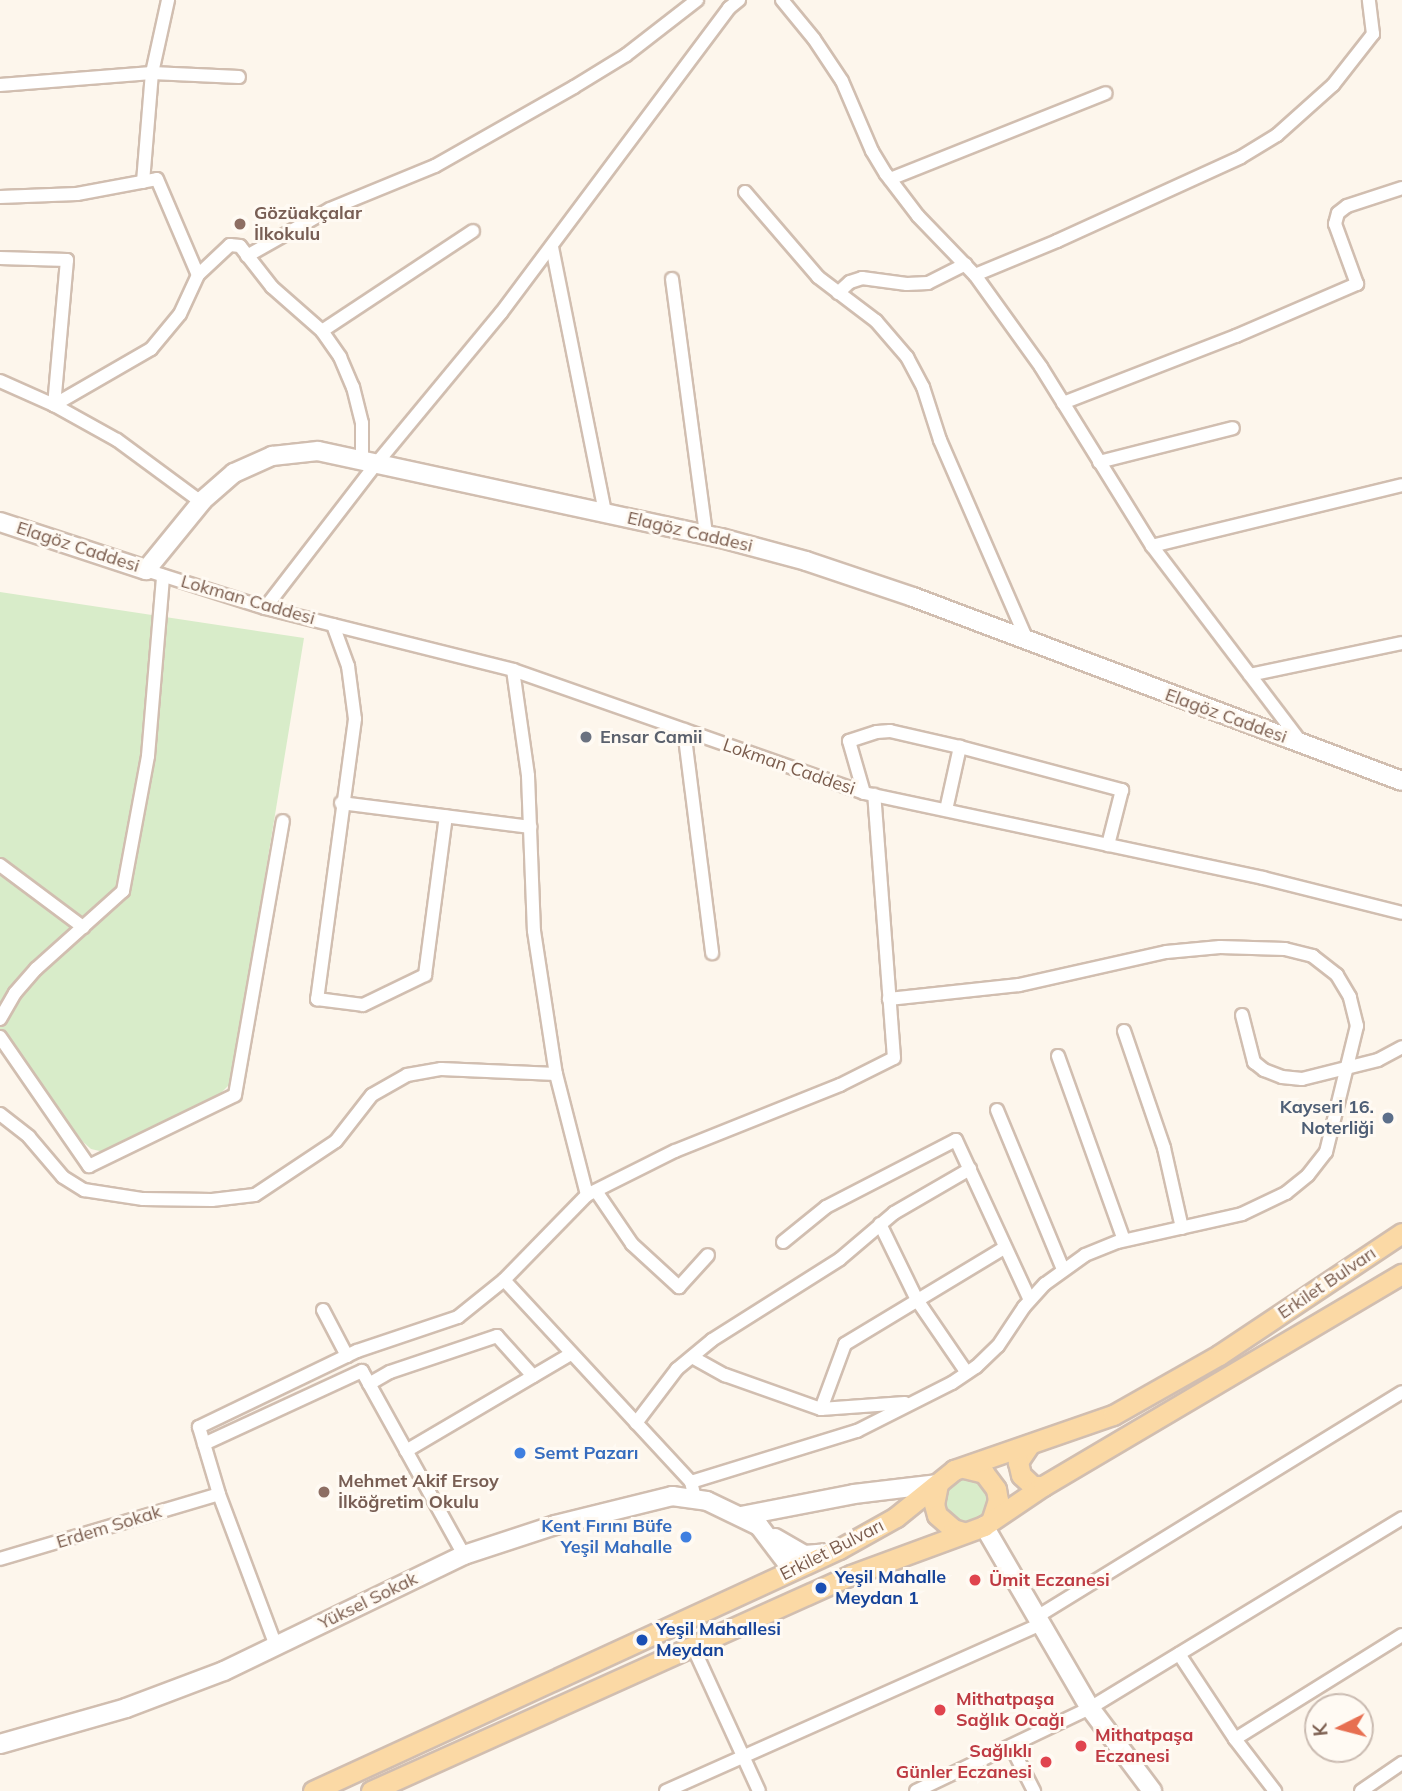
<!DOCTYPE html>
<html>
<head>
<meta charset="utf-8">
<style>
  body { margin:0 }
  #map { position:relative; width:1402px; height:1791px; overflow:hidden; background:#fdf6ec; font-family:Mulish,sans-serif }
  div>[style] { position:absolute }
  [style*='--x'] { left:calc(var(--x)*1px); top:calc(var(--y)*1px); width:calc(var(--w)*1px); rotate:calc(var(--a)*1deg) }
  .green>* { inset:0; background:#d8ecc9 }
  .round { border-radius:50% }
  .roads { filter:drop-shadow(2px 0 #d1beb0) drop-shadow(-2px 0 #d1beb0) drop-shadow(0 2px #d1beb0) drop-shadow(0 -2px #d1beb0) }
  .street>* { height:12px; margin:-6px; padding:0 6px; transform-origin:6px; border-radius:6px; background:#fff }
  .secondary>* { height:18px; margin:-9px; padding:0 9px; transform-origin:9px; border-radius:9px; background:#fff }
  .primary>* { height:19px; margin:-9.5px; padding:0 9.5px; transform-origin:9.5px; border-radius:9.5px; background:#fbd9a5 }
  .dots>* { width:19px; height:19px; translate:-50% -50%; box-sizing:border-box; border:4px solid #fffaf3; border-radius:50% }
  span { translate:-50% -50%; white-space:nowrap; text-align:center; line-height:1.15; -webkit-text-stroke:6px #fffaf3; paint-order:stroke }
  .education-label { font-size:18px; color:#785e54; font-weight:700 }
  .left { translate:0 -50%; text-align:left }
  .street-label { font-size:18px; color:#7a5c4d }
  .worship-label { font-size:18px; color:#5b616d; font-weight:700 }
  .service-label { font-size:18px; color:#4e5e75; font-weight:700 }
  .right { translate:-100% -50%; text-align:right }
  .shop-label { font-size:18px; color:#366cbe; font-weight:700 }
  .transit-label { font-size:18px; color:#164399; font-weight:700 }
  .health-label { font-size:18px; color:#be3a42; font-weight:700 }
  .north { position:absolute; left:1304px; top:1693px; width:70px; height:70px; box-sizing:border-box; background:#fffaf3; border:2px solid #cabbb1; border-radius:50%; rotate:264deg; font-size:19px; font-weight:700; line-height:28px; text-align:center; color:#7a5c4d }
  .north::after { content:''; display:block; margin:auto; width:24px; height:32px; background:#e76f51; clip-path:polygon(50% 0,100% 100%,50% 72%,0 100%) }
</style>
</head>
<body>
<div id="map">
  <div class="green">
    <div style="clip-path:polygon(0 592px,304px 638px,231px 1083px,216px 1098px,104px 1152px,91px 1149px,83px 1142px,0 1030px)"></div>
    <div class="round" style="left:942px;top:1476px;width:48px;height:48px"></div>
  </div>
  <div class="roads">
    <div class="street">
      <div style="--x:782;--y:0;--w:50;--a:50.6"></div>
      <div style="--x:814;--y:39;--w:50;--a:56.3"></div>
      <div style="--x:842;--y:81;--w:76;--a:66.8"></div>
      <div style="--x:872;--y:151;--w:27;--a:59"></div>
      <div style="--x:886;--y:174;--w:53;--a:52.7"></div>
      <div style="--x:918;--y:216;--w:82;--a:46"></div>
      <div style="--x:975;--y:275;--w:113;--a:54.3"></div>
      <div style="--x:1041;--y:367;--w:211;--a:58.2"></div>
      <div style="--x:1152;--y:546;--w:245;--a:52.8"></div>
      <div style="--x:0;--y:85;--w:152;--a:-4.5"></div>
      <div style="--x:152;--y:73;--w:87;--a:2.6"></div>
      <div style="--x:890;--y:179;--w:232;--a:-21.7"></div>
      <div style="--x:143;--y:182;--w:109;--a:-85.3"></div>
      <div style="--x:152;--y:73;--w:75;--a:-77.6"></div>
      <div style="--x:745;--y:192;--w:112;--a:49.3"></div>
      <div style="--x:818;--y:277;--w:73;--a:37.2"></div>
      <div style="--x:876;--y:321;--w:48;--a:49.3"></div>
      <div style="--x:907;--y:357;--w:34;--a:62"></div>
      <div style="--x:923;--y:387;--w:56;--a:72.2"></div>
      <div style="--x:940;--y:440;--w:220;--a:66.5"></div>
      <div style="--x:0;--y:197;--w:77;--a:-2.2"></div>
      <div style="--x:77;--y:194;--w:81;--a:-10.6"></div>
      <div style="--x:157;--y:179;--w:104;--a:66.9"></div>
      <div style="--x:552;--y:247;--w:271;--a:78.7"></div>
      <div style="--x:247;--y:256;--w:95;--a:-29.5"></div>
      <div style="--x:330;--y:209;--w:113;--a:-22.3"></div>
      <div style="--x:435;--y:166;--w:160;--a:-29.6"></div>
      <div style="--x:574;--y:87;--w:61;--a:-31.6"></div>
      <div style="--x:626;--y:55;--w:90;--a:-37.8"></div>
      <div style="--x:0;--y:258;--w:67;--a:1.7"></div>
      <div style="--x:67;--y:260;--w:146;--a:95.1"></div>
      <div style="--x:975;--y:275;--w:89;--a:-22.5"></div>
      <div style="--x:1057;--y:241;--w:202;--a:-24.5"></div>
      <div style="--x:1241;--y:157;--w:42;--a:-31.4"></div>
      <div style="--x:1277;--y:135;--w:75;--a:-41.8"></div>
      <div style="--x:1333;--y:85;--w:65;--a:-51.9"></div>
      <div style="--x:1373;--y:34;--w:34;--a:-97"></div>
      <div style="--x:672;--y:279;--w:258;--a:82.4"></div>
      <div style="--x:838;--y:293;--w:16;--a:-43"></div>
      <div style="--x:850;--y:282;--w:13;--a:-18"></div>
      <div style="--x:862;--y:278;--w:45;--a:7.6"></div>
      <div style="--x:907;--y:284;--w:21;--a:-3"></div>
      <div style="--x:928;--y:283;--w:42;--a:-26.6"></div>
      <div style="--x:322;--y:331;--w:32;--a:55"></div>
      <div style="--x:340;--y:357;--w:33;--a:67"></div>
      <div style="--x:353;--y:387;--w:37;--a:76"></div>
      <div style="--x:362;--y:423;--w:38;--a:90"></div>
      <div style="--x:0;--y:381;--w:59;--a:24"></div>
      <div style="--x:54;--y:405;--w:72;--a:29.1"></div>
      <div style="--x:117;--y:440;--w:104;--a:36.4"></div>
      <div style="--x:1063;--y:403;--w:186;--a:-21.2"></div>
      <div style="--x:1236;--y:336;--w:132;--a:-23.3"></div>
      <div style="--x:1357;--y:284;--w:64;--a:-110.1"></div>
      <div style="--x:1335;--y:224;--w:11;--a:-75"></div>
      <div style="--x:1338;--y:213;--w:11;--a:-38"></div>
      <div style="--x:1347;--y:206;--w:58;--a:-18.1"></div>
      <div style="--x:54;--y:405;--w:112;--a:-30"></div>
      <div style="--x:151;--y:349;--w:45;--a:-50.4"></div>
      <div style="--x:180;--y:314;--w:43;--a:-65.2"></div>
      <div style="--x:198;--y:275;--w:44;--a:-43.2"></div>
      <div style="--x:230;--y:245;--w:10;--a:6"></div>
      <div style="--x:240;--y:246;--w:52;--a:52"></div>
      <div style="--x:272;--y:287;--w:67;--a:41.3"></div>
      <div style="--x:322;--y:331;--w:181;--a:-33.5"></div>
      <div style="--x:1099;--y:462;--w:138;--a:-14.2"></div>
      <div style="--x:1152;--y:546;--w:257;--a:-13.7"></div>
      <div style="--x:146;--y:570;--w:125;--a:17.7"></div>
      <div style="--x:265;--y:608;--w:256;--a:14"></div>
      <div style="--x:513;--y:670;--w:372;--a:19.3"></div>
      <div style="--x:864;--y:793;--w:408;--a:12"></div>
      <div style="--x:1263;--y:878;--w:143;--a:14.1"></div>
      <div style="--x:265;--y:608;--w:182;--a:-52.4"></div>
      <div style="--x:376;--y:464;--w:196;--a:-50.4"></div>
      <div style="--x:501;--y:313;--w:381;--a:-53.2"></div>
      <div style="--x:729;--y:8;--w:13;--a:-39"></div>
      <div style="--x:333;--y:625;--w:44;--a:69.9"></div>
      <div style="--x:348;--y:666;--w:53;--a:82.5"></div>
      <div style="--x:355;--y:719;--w:283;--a:97.7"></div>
      <div style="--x:317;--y:999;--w:46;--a:7.4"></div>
      <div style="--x:363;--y:1005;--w:69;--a:-25.8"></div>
      <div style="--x:425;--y:975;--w:160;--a:-82.5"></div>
      <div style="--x:513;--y:670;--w:107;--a:81.9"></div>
      <div style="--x:528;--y:776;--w:155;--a:87.8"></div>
      <div style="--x:534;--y:931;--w:145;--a:81.3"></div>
      <div style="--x:556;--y:1074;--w:125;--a:75.6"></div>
      <div style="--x:1250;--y:675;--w:155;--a:-11.9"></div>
      <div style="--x:684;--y:730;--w:225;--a:82.8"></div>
      <div style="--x:864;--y:793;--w:54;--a:-106.1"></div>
      <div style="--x:849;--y:741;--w:29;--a:-18"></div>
      <div style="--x:877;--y:732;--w:13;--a:-4"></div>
      <div style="--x:890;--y:731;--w:72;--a:12.9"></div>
      <div style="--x:341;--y:803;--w:191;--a:7.2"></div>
      <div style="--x:946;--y:810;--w:65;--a:-77.5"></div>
      <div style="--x:960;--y:747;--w:168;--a:14.9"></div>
      <div style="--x:1122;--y:790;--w:57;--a:104.3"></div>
      <div style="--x:0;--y:865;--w:104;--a:36.8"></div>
      <div style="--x:1242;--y:1015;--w:49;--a:75.7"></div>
      <div style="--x:1254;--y:1062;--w:13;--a:39"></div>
      <div style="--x:1264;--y:1070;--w:19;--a:21"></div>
      <div style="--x:1282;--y:1077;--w:20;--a:6"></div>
      <div style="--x:1302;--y:1079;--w:78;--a:-14"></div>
      <div style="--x:1378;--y:1060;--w:27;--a:-28"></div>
      <div style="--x:0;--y:1019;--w:30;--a:-60"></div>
      <div style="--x:15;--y:993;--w:32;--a:-49"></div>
      <div style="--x:36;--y:969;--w:117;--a:-41.9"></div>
      <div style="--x:123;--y:891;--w:137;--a:-79.5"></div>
      <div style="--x:148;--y:756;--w:181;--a:-85.2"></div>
      <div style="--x:1124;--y:1031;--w:124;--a:71.1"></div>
      <div style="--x:1164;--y:1148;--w:82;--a:77.3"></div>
      <div style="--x:0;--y:1037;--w:157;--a:55.4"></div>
      <div style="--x:89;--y:1166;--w:162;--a:-25.9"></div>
      <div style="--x:235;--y:1095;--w:278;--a:-80.1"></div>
      <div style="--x:1058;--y:1056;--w:195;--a:70.3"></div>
      <div style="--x:997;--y:1110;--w:172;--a:67.5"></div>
      <div style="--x:0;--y:1114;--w:37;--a:38"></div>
      <div style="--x:29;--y:1137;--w:52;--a:49.6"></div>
      <div style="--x:63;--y:1177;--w:25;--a:32"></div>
      <div style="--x:84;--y:1190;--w:60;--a:8.7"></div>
      <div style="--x:143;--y:1199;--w:69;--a:0.8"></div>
      <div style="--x:212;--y:1200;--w:43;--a:-6.6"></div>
      <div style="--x:255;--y:1195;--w:97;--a:-33.7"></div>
      <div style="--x:336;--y:1141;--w:58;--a:-52"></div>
      <div style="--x:372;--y:1095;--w:40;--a:-29.7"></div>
      <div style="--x:407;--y:1075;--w:35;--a:-10"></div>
      <div style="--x:441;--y:1069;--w:115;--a:2.5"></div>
      <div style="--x:596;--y:1191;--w:64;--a:55.8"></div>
      <div style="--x:632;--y:1244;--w:64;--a:42.5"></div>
      <div style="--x:679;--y:1287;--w:43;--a:-47.8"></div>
      <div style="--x:880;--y:1224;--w:85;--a:64"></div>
      <div style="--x:917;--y:1300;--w:88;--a:55.6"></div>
      <div style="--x:783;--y:1242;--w:55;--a:-39.1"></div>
      <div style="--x:826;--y:1207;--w:146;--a:-27.3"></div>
      <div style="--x:956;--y:1140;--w:176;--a:65.2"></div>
      <div style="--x:504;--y:1280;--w:275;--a:47.2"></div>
      <div style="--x:323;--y:1310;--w:52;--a:62.4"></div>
      <div style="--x:692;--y:1357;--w:38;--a:29"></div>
      <div style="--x:725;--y:1375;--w:102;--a:19.5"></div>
      <div style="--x:821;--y:1409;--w:84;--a:-4.1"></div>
      <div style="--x:369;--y:1384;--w:24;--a:-30"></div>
      <div style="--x:390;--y:1372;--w:113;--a:-18.6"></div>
      <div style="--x:497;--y:1336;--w:54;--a:48"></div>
      <div style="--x:821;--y:1409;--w:69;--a:-69.7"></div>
      <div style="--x:845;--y:1344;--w:186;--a:-31.1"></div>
      <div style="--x:636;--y:1423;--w:68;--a:-52.8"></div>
      <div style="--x:677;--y:1369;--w:45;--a:-39.6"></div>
      <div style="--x:712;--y:1340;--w:151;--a:-32.3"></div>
      <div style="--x:840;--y:1259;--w:71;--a:-40.4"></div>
      <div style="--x:894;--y:1213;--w:88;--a:-30.1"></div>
      <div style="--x:204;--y:1444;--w:174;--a:-24.8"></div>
      <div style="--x:362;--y:1371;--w:210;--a:61"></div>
      <div style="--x:406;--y:1451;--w:191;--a:-30.5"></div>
      <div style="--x:695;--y:1498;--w:16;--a:-104"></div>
      <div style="--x:691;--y:1482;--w:174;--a:-17.1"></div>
      <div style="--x:857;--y:1431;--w:106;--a:-26.8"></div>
      <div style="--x:952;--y:1383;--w:29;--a:-34"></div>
      <div style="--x:976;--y:1367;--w:30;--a:-44"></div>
      <div style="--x:998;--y:1346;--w:47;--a:-56.3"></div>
      <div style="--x:1024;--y:1307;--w:31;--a:-48"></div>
      <div style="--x:1045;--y:1284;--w:49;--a:-35.9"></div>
      <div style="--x:1085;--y:1255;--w:35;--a:-22"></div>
      <div style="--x:1118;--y:1242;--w:127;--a:-12.7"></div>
      <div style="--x:1242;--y:1214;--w:49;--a:-25.5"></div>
      <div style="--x:1286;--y:1193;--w:28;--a:-39"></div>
      <div style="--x:1308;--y:1175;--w:29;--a:-52"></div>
      <div style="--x:1326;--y:1152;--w:130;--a:-76.2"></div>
      <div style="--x:1357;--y:1026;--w:30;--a:-104"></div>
      <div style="--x:1350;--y:997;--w:26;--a:-121"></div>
      <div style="--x:1337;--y:975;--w:31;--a:-142"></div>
      <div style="--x:1313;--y:956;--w:29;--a:-166"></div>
      <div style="--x:1285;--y:949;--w:65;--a:-178.2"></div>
      <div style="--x:1220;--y:947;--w:54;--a:174.7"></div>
      <div style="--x:1166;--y:952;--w:151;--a:167.3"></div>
      <div style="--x:1019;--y:985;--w:131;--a:173.9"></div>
      <div style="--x:0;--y:1559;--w:228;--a:-16.5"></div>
      <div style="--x:1035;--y:1618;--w:431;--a:-31.6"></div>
      <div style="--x:276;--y:1646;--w:162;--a:-110.6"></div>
      <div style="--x:219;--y:1494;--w:70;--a:-106.6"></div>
      <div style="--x:199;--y:1427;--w:175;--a:-25.7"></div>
      <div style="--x:357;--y:1351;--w:107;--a:-18.6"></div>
      <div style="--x:458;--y:1317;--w:59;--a:-38.8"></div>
      <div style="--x:504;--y:1280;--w:119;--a:-45.7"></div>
      <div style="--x:587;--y:1195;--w:98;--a:-26.6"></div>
      <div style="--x:675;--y:1151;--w:178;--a:-21.8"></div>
      <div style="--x:840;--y:1085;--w:60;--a:-26.6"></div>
      <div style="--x:894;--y:1058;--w:264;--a:-94.3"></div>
      <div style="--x:693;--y:1647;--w:158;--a:65.4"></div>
      <div style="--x:1179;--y:1654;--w:102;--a:56.6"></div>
      <div style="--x:1235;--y:1739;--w:66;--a:52.4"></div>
      <div style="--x:1235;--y:1739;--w:197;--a:-31.9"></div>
      <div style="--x:1011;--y:1746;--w:51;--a:62.9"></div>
      <div style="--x:666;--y:1791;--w:408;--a:-24"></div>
      <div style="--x:916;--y:1791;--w:193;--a:-25.5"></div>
      <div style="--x:1090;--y:1708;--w:365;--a:-31.3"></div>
      <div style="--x:1361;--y:1791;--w:50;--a:-34.3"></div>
    </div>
    <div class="secondary">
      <div style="--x:0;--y:522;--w:154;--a:18.2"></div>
      <div style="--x:146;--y:570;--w:90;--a:-50.8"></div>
      <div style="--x:203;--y:500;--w:41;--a:-41.1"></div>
      <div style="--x:234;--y:473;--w:42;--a:-24.1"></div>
      <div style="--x:272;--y:456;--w:46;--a:-6.2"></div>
      <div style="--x:318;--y:451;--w:412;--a:12.2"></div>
      <div style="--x:721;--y:538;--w:88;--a:15.1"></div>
      <div style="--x:806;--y:561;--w:113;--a:18.6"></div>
      <div style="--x:913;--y:597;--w:522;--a:20.62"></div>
      <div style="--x:741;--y:1516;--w:115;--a:-11"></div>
      <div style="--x:854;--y:1494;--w:85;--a:-6.8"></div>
      <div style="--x:984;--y:1526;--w:211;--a:59.8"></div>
      <div style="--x:1090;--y:1708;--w:104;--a:53.2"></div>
      <div style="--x:775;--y:1538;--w:34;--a:30"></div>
      <div style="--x:805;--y:1555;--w:21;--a:-5"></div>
      <div style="--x:0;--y:1744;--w:131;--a:-15.9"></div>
      <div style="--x:126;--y:1708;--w:105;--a:-20.7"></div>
      <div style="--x:224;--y:1671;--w:267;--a:-25.8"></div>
      <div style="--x:464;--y:1555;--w:96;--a:-18.2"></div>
      <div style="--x:555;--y:1525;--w:121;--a:-13.9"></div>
      <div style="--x:672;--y:1496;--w:35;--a:8"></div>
      <div style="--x:707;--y:1501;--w:58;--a:25.7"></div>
      <div style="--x:759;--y:1526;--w:56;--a:52.9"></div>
    </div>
    <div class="primary">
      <div style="--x:1030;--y:1444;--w:22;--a:124"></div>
      <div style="--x:1018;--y:1462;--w:13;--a:77"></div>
      <div style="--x:1021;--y:1475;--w:16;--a:43"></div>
      <div style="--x:1033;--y:1486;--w:10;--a:0"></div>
      <div style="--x:964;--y:1468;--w:21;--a:14"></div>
      <div style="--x:984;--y:1473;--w:20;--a:53"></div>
      <div style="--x:996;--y:1489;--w:11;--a:80"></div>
      <div style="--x:998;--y:1500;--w:20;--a:108"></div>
      <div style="--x:938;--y:1484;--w:20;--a:101"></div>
      <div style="--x:934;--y:1504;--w:11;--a:75"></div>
      <div style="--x:937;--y:1515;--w:21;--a:41"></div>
      <div style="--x:953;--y:1529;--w:10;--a:17"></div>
      <div style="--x:313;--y:1791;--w:579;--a:-24.71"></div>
      <div style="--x:839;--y:1549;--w:65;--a:-29.3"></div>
      <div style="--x:896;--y:1517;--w:75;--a:-39"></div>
      <div style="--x:954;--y:1470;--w:168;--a:-19.1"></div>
      <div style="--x:1113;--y:1415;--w:122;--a:-29.5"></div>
      <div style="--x:1219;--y:1355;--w:220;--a:-33.7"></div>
      <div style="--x:371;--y:1791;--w:526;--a:-24.23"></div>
      <div style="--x:851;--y:1575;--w:142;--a:-20.2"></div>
      <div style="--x:984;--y:1526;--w:71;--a:-34.1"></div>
      <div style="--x:1043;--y:1486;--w:417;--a:-30.6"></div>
    </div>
  </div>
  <div class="dots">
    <div style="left:240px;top:224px;background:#8d6e63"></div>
    <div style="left:586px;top:737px;background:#6b7280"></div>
    <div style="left:1388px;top:1118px;background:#5c6f8a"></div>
    <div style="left:520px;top:1453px;background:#3f7fe0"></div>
    <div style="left:324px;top:1492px;background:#8d6e63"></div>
    <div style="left:686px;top:1537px;background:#3f7fe0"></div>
    <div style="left:975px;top:1580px;background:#e0444e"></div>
    <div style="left:821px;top:1588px;background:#1a4fb4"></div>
    <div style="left:642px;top:1640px;background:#1a4fb4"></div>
    <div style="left:940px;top:1710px;background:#e0444e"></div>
    <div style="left:1081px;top:1746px;background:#e0444e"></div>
    <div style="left:1046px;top:1762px;background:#e0444e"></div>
  </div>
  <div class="education-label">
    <span class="left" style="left:254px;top:224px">Gözüakçalar<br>İlkokulu</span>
    <span class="left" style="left:338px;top:1492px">Mehmet Akif Ersoy<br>İlköğretim Okulu</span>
  </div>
  <div class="street-label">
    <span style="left:690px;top:532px;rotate:13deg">Elagöz Caddesi</span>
    <span style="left:78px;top:547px;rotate:18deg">Elagöz Caddesi</span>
    <span style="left:248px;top:600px;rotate:16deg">Lokman Caddesi</span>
    <span style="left:1226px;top:716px;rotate:20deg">Elagöz Caddesi</span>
    <span style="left:789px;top:767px;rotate:19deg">Lokman Caddesi</span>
    <span style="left:1327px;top:1283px;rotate:-34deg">Erkilet Bulvarı</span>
    <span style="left:109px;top:1527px;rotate:-17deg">Erdem Sokak</span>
    <span style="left:832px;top:1550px;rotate:-27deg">Erkilet Bulvarı</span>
    <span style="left:368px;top:1601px;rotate:-26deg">Yüksel Sokak</span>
  </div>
  <div class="worship-label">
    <span class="left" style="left:600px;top:737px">Ensar Camii</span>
  </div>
  <div class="service-label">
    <span class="right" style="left:1374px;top:1118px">Kayseri 16.<br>Noterliği</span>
  </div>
  <div class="shop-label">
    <span class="left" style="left:534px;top:1453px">Semt Pazarı</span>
    <span class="right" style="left:672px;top:1537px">Kent Fırını Büfe<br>Yeşil Mahalle</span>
  </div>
  <div class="transit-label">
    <span class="left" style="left:835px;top:1588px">Yeşil Mahalle<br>Meydan 1</span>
    <span class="left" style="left:656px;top:1640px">Yeşil Mahallesi<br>Meydan</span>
  </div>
  <div class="health-label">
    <span class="left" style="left:989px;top:1580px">Ümit Eczanesi</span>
    <span class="left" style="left:956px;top:1710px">Mithatpaşa<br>Sağlık Ocağı</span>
    <span class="left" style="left:1095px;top:1746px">Mithatpaşa<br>Eczanesi</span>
    <span class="right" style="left:1032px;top:1762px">Sağlıklı<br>Günler Eczanesi</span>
  </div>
  <div class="north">K</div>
</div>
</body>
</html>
